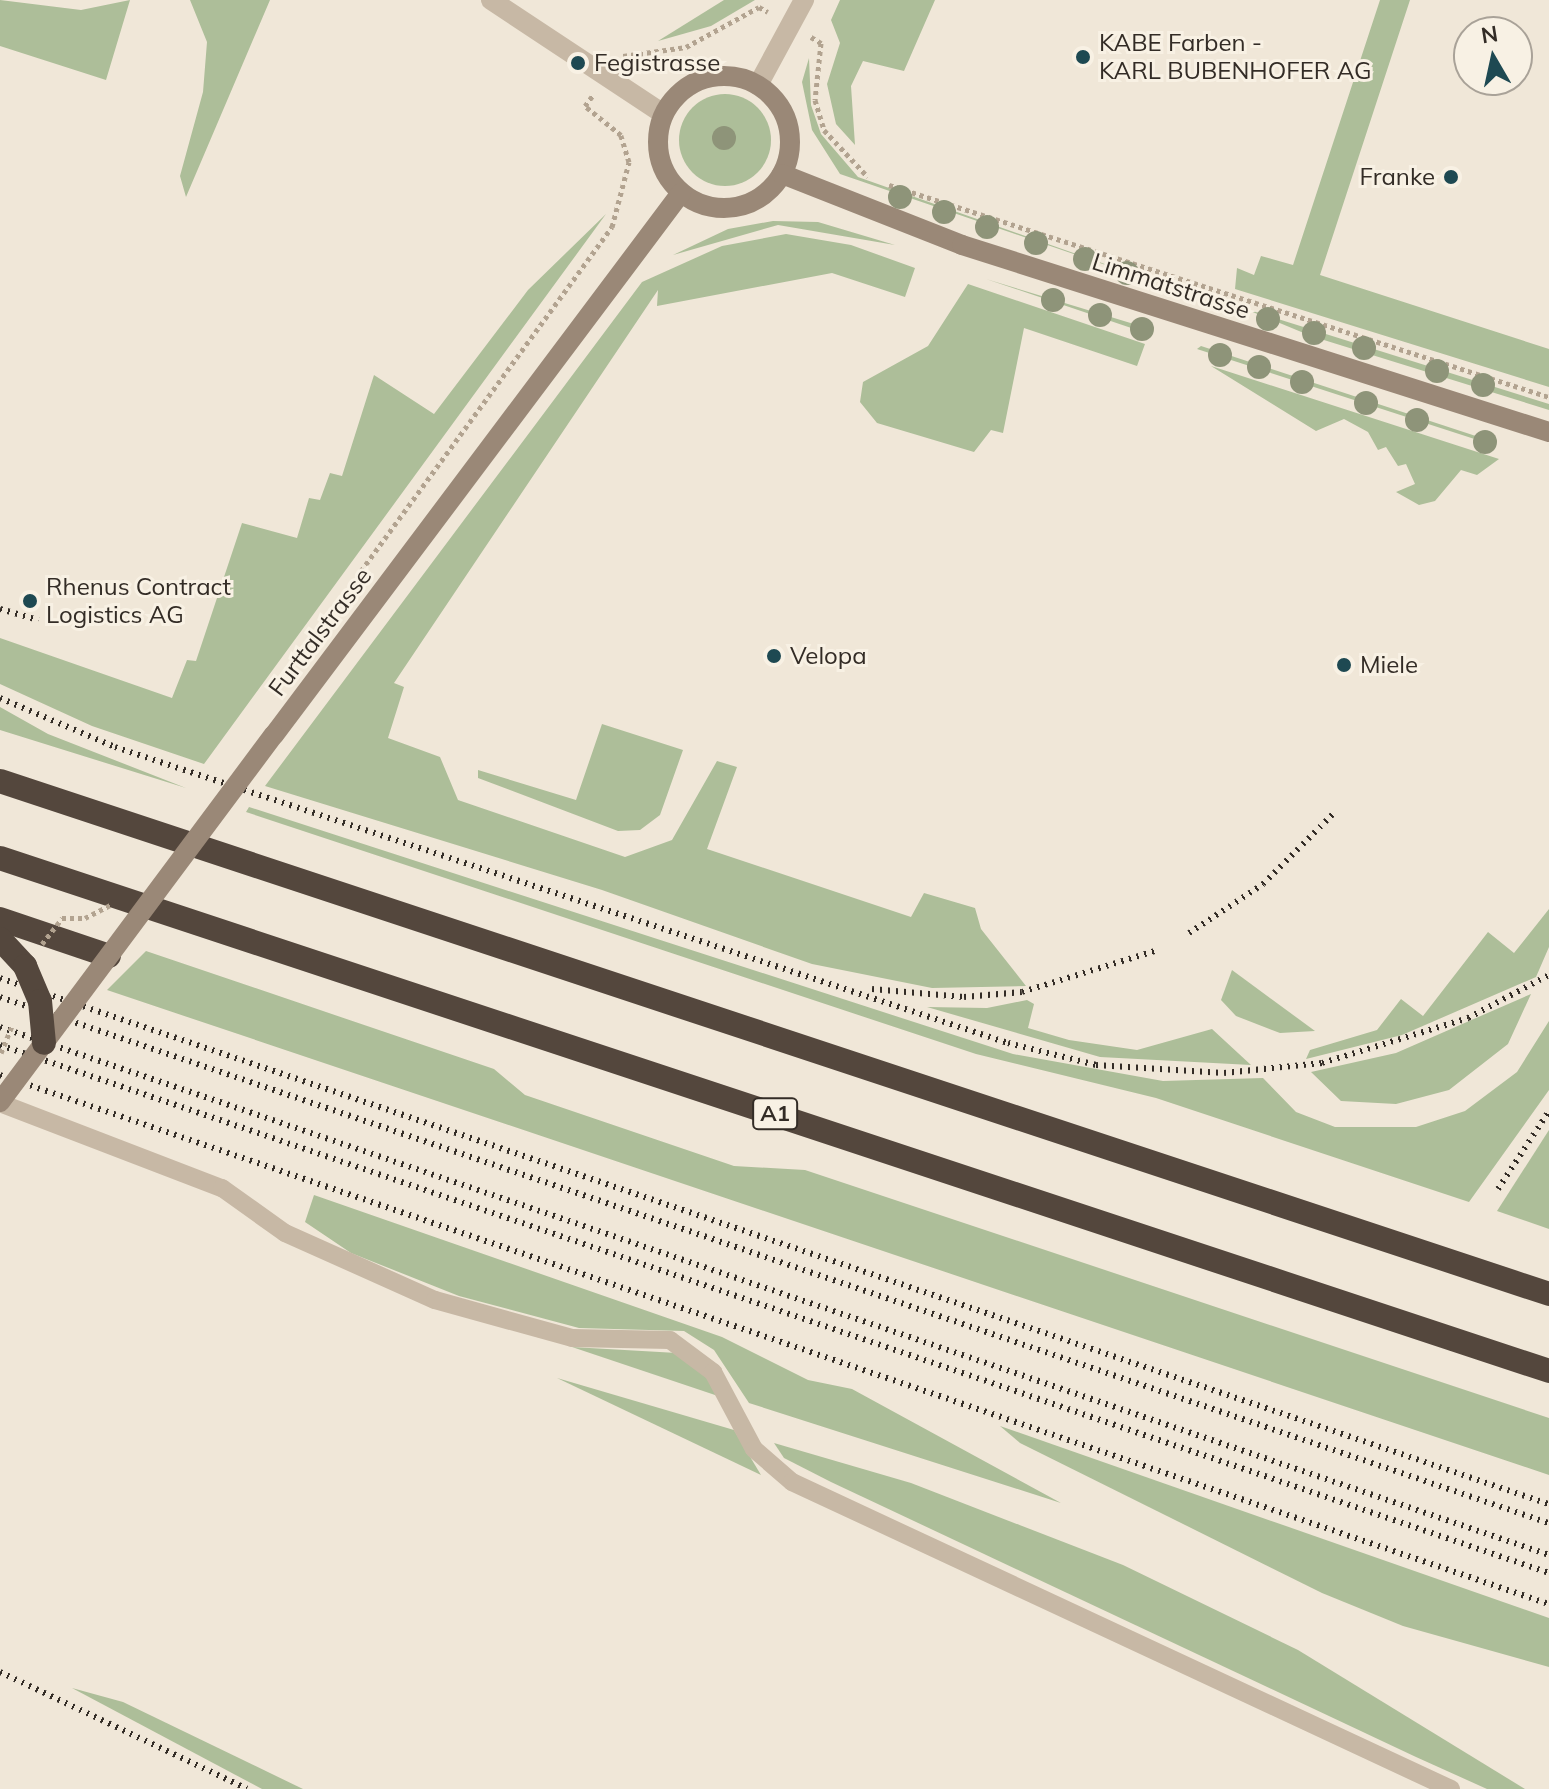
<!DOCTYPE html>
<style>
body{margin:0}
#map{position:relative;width:1549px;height:1789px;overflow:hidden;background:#f0e7d8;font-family:Mulish,sans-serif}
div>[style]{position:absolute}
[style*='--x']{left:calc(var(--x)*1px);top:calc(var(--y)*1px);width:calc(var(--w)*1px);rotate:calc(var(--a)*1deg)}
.green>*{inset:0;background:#adbe99}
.round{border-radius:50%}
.path>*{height:5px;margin-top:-2.5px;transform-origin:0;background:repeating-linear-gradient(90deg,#b2a390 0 4px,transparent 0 8px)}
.service>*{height:18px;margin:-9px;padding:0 9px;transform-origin:9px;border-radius:9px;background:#c7b8a5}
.minor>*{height:20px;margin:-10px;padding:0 10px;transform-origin:10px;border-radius:10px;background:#c7b8a5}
.secondary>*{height:20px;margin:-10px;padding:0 10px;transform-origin:10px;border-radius:10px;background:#9a8877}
.secondary>.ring{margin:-10px;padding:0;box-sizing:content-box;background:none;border:20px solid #9a8877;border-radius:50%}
.motorway>*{height:24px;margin:-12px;padding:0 12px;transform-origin:12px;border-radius:12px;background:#54473d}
.rail>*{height:6px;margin-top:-3px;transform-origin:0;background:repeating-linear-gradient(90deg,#332c26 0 2px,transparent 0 8px)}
.path-bridge>*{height:5px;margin-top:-2.5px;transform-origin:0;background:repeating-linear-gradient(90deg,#b2a390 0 4px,transparent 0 8px)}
.secondary-bridge>*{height:20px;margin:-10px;padding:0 10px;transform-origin:10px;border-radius:10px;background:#9a8877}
.motorway-bridge>*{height:24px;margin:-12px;padding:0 12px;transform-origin:12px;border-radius:12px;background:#54473d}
.trees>*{width:24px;height:24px;margin:-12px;border-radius:50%;background:#8e9479}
.dots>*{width:22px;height:22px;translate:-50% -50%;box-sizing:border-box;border:4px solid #f8f1e4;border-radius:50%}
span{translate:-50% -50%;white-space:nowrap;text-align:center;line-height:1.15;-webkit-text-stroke:6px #f8f1e4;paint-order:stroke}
.shield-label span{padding:2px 6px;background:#f8f1e4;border:2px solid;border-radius:6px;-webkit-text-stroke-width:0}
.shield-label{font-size:22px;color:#332c26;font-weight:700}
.poi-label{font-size:24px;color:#332c26}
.left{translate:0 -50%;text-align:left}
.right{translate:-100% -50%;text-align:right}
.street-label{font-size:24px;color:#332c26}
.north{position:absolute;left:1453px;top:16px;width:80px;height:80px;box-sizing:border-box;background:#f8f1e4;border:2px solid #a9a298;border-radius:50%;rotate:351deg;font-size:22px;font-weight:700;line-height:32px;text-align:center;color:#332c26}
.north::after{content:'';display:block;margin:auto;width:28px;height:36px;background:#1e4952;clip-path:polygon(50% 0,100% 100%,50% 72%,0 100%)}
</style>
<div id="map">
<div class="green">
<i style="clip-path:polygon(0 0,81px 10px,130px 0,106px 80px,0 46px)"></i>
<i style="clip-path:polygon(190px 0,270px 0,186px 197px,180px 176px,203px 92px,207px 42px)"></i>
<i style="clip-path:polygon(724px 0,755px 0,711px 26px,658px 41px)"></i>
<i style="clip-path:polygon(840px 0,935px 0,904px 71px,863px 61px,851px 86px,855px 145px,836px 124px,827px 84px,840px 43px,831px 20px)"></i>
<i style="clip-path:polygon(1380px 0,1410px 0,1320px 275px,1549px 349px,1549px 387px,1235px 289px,1237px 268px,1254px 275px,1261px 256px,1293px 265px)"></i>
<i style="clip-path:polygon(809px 58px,811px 105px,821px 134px,858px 177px,1170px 287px,840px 174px,812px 130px,802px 82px)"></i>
<i class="round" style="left:679px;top:94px;width:92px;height:92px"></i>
<i style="clip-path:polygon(606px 214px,204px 764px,92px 726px,0 684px,0 638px,172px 698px,187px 660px,196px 661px,242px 523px,297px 538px,309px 498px,320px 500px,330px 473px,342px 476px,374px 375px,434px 414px,528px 290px)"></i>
<i style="clip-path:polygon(773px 221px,818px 222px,895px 245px,778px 225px,673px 255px,728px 229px)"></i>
<i style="clip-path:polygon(786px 234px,851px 245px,915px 268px,905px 297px,832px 273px,657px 306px,658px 290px,394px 683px,404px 687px,388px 738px,440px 757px,458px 800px,625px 857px,672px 840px,717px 761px,737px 767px,707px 849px,911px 917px,924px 893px,975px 908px,981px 929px,1026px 986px,932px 988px,812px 964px,602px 890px,265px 786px,642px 282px,722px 246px)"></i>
<i style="clip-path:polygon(986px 279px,1147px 328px,1149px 334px)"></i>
<i style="clip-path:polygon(968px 284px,1145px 344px,1137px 366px,1024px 328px,1003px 433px,991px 430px,974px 452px,877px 423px,860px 402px,863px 382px,928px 346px)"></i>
<i style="clip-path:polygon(1243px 308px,1549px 404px,1549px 410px,1311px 336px)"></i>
<i style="clip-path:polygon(1201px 346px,1491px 441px,1493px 445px,1197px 349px)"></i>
<i style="clip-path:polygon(1211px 366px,1499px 459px,1477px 475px,1461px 470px,1435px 501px,1419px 505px,1396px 492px,1415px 484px,1406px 464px,1398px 466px,1386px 447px,1378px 450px,1368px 432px,1344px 419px,1316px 431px)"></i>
<i style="clip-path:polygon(0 707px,48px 734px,186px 788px,0 730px)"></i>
<i style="clip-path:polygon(602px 724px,683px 750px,660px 815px,640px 830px,618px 831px,478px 778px,478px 770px,576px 800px)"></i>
<i style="clip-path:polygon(249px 807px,1013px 1054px,1163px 1081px,1263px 1078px,1296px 1112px,1335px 1127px,1416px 1127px,1465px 1111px,1517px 1072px,1549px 1021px,1549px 1090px,1469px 1202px,1156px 1098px,976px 1054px,246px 812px)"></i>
<i style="clip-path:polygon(1549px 909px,1549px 947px,1536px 977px,1402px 1035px,1306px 1059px,1310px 1050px,1377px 1030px,1401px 999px,1423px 1016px,1488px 932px,1514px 953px)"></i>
<i style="clip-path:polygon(146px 951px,494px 1069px,525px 1095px,734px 1166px,805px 1170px,1549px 1418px,1549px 1475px,107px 990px)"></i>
<i style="clip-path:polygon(1232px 970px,1315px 1031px,1280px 1033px,1236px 1016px,1221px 1000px)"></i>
<i style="clip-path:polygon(1531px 994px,1508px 1044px,1449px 1090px,1396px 1104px,1341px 1101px,1311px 1072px,1396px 1053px)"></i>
<i style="clip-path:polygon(1027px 1000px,1034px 1004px,1028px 1028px,1069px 1040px,1137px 1050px,1212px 1029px,1251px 1065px,1100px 1057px,927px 1007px,987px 1008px)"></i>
<i style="clip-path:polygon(1549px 1130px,1549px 1229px,1497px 1211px)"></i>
<i style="clip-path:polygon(314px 1195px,722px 1337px,808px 1380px,852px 1389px,1061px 1503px,749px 1403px,714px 1350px,684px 1331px,579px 1328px,459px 1296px,351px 1253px,305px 1222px)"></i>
<i style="clip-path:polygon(572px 1347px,677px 1353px,707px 1375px,718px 1396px)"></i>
<i style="clip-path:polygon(557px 1378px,734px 1430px,761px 1475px)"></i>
<i style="clip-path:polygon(1000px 1426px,1549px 1618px,1549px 1667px,1403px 1626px,1322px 1593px,1020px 1443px)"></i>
<i style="clip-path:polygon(774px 1443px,911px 1483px,1123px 1565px,1298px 1650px,1525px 1789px,1487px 1789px,1416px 1757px,831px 1482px,784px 1458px)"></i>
<i style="clip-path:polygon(72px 1688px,123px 1702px,303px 1789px,262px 1789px)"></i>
</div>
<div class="path">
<i style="--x:811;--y:37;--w:12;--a:31"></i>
<i style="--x:821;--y:43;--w:57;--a:96"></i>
<i style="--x:815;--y:100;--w:31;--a:73"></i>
<i style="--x:824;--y:130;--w:64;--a:46.9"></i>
<i style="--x:623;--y:56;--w:64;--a:-8.1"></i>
<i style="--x:686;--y:47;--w:83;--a:-28.7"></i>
<i style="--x:759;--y:7;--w:10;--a:29"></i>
<i style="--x:889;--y:185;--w:693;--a:17.81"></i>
<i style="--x:361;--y:571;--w:426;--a:-53.9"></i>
<i style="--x:612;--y:227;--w:67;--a:-75.3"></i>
<i style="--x:629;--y:162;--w:28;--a:-107"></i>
<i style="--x:621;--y:135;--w:46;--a:-141.1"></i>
<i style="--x:585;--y:106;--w:14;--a:-54"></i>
</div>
<div class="service">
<i style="--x:0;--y:1103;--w:238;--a:21"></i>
<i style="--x:222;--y:1188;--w:77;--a:35.5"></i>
<i style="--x:285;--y:1233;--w:164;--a:24.1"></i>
<i style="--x:435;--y:1300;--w:142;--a:15.5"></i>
<i style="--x:572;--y:1338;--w:98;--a:1.2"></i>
<i style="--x:670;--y:1340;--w:54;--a:36.7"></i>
<i style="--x:713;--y:1372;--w:87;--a:62"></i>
<i style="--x:754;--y:1449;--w:50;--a:41"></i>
<i style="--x:792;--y:1482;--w:727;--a:24.98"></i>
</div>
<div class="minor">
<i style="--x:491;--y:0;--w:206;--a:33.5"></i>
<i style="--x:758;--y:85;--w:97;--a:-61.6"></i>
</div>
<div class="secondary">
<i class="ring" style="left:658px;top:76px;width:112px;height:112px"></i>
<i style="--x:782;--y:174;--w:193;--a:21.5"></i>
<i style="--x:962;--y:245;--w:616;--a:17.67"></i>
<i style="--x:274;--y:735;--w:678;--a:-53.1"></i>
</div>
<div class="motorway">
<i style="--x:0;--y:781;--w:1632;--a:18.32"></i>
<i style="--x:0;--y:858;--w:1632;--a:18.32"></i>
<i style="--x:0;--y:919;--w:115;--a:18.7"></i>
</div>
<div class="rail">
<i style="--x:0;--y:609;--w:40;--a:16"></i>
<i style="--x:0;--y:698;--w:125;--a:23.1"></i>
<i style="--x:115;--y:747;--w:941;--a:18.34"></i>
<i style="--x:1008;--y:1043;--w:91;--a:14"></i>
<i style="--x:1096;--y:1065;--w:128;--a:3.6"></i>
<i style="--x:1224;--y:1073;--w:99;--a:-5.8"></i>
<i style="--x:1322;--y:1063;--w:153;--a:-17.1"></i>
<i style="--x:1468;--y:1018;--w:92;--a:-28"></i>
<i style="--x:1189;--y:933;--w:89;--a:-33.5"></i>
<i style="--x:1263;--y:884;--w:103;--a:-45"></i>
<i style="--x:0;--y:978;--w:1636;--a:18.76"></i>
<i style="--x:872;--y:989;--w:92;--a:5"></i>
<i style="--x:964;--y:997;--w:58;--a:-4.9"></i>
<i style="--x:1022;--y:992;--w:142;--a:-17.2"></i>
<i style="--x:0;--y:997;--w:1636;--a:18.76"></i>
<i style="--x:0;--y:1027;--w:1637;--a:18.82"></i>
<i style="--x:0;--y:1045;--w:1637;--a:18.82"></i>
<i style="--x:0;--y:1075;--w:1637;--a:18.86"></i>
<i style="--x:1498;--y:1189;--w:93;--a:-56.8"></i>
<i style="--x:0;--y:1672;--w:273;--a:25.3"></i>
</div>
<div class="path-bridge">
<i style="--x:42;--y:944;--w:33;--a:-52"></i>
<i style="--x:62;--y:918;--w:23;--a:0"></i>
<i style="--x:85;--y:918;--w:29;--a:-27"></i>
<i style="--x:1;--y:1053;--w:29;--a:-68"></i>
</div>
<div class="secondary-bridge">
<i style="--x:0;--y:1102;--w:458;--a:-53.3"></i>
</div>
<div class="motorway-bridge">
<i style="--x:0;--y:939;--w:37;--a:47"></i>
<i style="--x:25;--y:966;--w:38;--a:67"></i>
<i style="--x:40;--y:1001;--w:42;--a:84.6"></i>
</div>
<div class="trees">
<i style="left:724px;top:138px"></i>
<i style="left:900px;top:197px"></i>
<i style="left:944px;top:212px"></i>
<i style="left:987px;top:227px"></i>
<i style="left:1036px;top:243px"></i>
<i style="left:1085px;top:259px"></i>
<i style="left:1127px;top:273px"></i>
<i style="left:1053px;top:300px"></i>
<i style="left:1100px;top:315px"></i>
<i style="left:1268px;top:319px"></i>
<i style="left:1142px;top:329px"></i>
<i style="left:1314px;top:333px"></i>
<i style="left:1364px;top:348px"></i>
<i style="left:1220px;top:355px"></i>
<i style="left:1259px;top:367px"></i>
<i style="left:1437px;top:371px"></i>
<i style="left:1302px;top:382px"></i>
<i style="left:1483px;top:385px"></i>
<i style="left:1366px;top:403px"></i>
<i style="left:1417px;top:420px"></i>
<i style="left:1485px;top:442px"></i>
</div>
<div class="dots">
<i style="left:1083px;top:57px;background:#1e4952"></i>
<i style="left:578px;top:63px;background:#1e4952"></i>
<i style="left:1451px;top:177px;background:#1e4952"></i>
<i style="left:30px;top:601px;background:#1e4952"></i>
<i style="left:774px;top:656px;background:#1e4952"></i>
<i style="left:1344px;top:665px;background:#1e4952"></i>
</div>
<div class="shield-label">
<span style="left:775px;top:1114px">A1</span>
</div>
<div class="poi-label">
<span class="left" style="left:1099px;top:57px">KABE Farben -<br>KARL BUBENHOFER AG</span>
<span class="left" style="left:594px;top:63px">Fegistrasse</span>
<span class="right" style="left:1435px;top:177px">Franke</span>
<span class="left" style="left:46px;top:601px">Rhenus Contract<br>Logistics AG</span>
<span class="left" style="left:790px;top:656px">Velopa</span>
<span class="left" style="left:1360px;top:665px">Miele</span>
</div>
<div class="street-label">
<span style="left:1171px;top:286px;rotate:18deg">Limmatstrasse</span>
<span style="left:320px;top:632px;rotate:-53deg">Furttalstrasse</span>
</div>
<div class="north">N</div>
</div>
